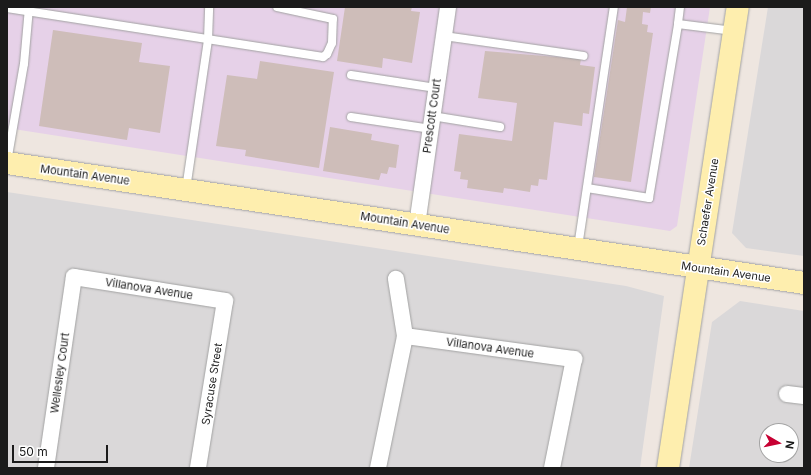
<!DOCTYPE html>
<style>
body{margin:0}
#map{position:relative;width:811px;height:475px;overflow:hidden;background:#eee6e0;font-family:Inter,sans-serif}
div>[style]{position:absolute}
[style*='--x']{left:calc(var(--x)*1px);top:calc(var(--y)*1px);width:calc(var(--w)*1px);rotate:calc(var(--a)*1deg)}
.residential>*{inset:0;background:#dad8d9}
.industrial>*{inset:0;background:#e6d1e8}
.building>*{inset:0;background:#cebdb9}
.roads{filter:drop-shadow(0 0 1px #a2a2a2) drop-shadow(0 0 1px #a2a2a2)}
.lane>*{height:8px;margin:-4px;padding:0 4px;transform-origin:4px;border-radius:4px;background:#fff}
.street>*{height:16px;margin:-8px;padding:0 8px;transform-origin:8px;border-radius:8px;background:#fff}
.secondary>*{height:22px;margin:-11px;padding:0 11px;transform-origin:11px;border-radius:11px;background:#feeeae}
span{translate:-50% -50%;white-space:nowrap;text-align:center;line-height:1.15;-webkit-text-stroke:3px #fff;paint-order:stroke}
.street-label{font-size:11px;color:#1b1b1b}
.frame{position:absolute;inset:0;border:8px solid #1b1b1b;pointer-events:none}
.north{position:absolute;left:759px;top:423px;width:40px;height:40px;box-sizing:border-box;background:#fff;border:1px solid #a4a4a4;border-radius:50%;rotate:99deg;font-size:11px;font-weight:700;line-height:16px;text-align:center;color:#1b1b1b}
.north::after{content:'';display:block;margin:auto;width:14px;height:18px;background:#c70033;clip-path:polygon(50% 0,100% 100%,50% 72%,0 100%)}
.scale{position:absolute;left:12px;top:445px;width:96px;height:18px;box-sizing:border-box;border:2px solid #1b1b1b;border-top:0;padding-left:5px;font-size:12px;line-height:14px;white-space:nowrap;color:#1b1b1b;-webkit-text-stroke:3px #fff;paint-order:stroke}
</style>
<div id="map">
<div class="residential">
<i style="clip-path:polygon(768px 7px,804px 7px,804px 256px,746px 248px,732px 233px)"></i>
<i style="clip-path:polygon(7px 192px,626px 286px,664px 296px,640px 468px,7px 468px)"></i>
<i style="clip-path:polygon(evenodd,740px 301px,804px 311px,804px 468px,689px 468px,712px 322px,740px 301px,767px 431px,791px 431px,791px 455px,767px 455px,767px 431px)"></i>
</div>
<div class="industrial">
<i style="clip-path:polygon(7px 7px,710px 7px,677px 226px,670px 231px,7px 128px)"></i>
</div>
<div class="building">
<i style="clip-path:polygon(345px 7px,412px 7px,411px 11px,420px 12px,412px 63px,383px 58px,382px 68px,337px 61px)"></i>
<i style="clip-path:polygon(627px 7px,651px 7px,650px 13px,643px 12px,642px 24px,648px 25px,647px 32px,653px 33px,631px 182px,594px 177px,618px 20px,625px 22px)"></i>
<i style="clip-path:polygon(53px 30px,142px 43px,139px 62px,170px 66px,160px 133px,129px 128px,127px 140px,39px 126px)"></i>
<i style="clip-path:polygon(485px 51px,581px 59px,580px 65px,595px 67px,589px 114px,583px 113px,582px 126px,554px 122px,547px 180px,539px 179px,538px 186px,531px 185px,530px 192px,504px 188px,503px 193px,467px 188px,468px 180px,460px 179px,461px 172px,454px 171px,459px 134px,512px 141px,517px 103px,478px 98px)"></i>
<i style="clip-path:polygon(260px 61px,334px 72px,319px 168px,245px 156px,246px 150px,216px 146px,227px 75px,257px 79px)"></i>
<i style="clip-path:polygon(330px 127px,372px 134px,371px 140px,399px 145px,396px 168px,389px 167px,387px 174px,381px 173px,379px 180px,323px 171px)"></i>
</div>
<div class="roads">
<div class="lane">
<i style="--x:680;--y:7;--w:17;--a:97"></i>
<i style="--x:678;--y:24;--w:56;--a:7.1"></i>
<i style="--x:7;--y:8;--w:320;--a:8.8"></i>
<i style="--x:323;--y:57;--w:5;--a:-37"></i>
<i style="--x:327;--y:54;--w:12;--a:-66"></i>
<i style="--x:332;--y:43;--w:24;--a:-88"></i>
<i style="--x:333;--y:19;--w:57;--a:-167.9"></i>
<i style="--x:444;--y:36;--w:141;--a:8.1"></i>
<i style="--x:351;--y:75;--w:86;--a:8.7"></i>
<i style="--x:432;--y:116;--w:69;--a:9.2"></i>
<i style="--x:351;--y:117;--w:81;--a:8.5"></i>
<i style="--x:7;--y:162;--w:99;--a:-80.2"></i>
<i style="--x:24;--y:64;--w:56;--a:-84.9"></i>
<i style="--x:587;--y:188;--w:63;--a:9.2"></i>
<i style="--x:649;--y:198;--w:176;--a:-80.5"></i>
<i style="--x:186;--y:189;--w:151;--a:-81.6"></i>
<i style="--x:208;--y:40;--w:33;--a:-88"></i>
<i style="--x:578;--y:247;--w:243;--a:-81.5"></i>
</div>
<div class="street">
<i style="--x:417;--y:225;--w:220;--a:-81.9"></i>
<i style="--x:405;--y:336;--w:171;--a:7.8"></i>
<i style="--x:574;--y:359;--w:111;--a:101.4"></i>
<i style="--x:787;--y:394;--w:17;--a:7"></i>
<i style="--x:46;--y:468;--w:193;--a:-81.7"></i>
<i style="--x:74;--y:277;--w:153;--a:9"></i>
<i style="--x:225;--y:301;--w:169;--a:99.2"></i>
<i style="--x:378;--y:468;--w:135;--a:-78.4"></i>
<i style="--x:405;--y:336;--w:58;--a:-99"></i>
</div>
<div class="secondary">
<i style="--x:7;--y:163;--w:806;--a:8.56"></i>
<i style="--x:668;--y:468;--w:466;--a:-81.4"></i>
</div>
</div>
<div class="street-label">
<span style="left:432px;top:116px;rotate:-82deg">Prescott Court</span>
<span style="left:85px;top:175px;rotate:8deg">Mountain Avenue</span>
<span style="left:708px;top:202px;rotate:-81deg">Schaefer Avenue</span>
<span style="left:405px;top:223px;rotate:9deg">Mountain Avenue</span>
<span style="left:726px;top:272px;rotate:8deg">Mountain Avenue</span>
<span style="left:149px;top:289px;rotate:9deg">Villanova Avenue</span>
<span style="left:490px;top:348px;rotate:8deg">Villanova Avenue</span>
<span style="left:60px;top:373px;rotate:-82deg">Wellesley Court</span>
<span style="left:212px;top:384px;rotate:-81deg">Syracuse Street</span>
</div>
<div class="frame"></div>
<div class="north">N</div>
<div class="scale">50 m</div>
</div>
